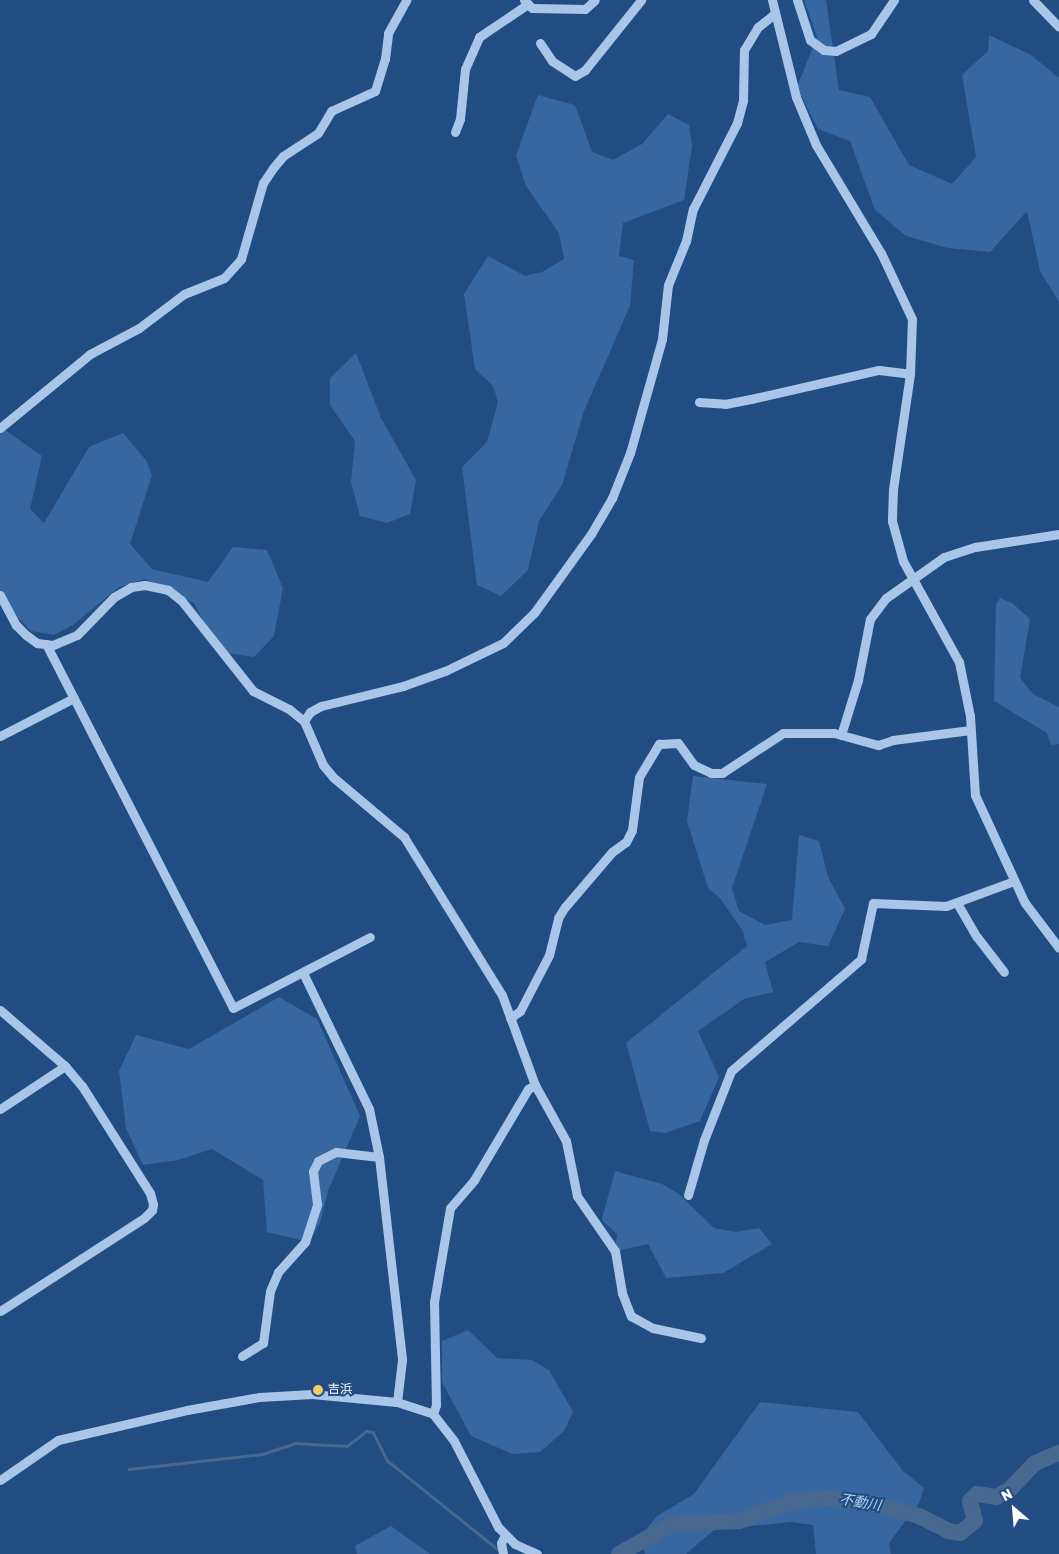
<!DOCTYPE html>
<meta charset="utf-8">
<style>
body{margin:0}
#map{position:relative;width:1059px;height:1554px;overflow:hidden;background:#224d82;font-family:Rubik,"Noto Sans JP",sans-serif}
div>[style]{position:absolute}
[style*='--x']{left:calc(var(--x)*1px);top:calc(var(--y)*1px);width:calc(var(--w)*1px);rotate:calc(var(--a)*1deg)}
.green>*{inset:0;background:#3667a0}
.stream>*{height:2.5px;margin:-1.25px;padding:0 1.25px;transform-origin:1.25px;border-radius:1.25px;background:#48688f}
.river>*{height:16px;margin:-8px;padding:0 8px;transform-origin:8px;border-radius:8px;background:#48688f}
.minor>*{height:9px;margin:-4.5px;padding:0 4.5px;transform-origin:4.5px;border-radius:4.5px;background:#a9c6e8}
.dots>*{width:14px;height:14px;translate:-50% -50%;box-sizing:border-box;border:2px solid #224d82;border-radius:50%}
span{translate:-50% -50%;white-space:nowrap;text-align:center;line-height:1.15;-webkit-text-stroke:4px #224d82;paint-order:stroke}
.poi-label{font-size:12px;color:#fff}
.left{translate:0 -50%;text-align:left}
.water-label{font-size:14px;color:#b4d0f0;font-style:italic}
.north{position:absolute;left:989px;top:1484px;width:50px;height:50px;-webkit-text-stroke:4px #224d82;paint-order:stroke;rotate:333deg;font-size:14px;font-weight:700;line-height:20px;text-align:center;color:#fff}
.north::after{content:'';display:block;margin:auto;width:18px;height:22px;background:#fff;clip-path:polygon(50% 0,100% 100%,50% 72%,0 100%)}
</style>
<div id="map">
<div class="green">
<i style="clip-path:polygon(804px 0,826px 0,839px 90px,870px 97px,909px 165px,952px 184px,976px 157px,962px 75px,988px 51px,989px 35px,1031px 55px,1059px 78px,1059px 302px,1040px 271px,1027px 211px,990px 252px,948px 248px,906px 236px,875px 210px,850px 141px,818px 129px,797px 87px,817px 37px)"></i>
<i style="clip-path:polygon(538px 95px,575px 105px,592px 152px,613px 160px,642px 144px,668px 114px,689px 125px,692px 146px,684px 200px,623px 223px,619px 256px,634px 260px,630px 306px,584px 411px,562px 485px,539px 521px,528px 570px,501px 596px,477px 585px,462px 467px,487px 442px,498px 402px,493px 386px,475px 369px,464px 294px,488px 256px,525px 276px,542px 272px,564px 259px,559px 233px,526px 186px,516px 155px)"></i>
<i style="clip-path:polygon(356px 353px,381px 418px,416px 480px,410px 514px,387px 523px,360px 516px,351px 482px,355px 441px,330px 405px,330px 378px)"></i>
<i style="clip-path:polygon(5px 430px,42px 456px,30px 509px,44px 523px,89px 447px,123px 433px,146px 460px,152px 475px,130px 544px,152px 569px,208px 582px,233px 547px,267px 550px,283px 588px,274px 636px,254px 657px,220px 652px,194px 603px,145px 579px,119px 587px,73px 625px,54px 635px,31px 631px,0 599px,0 433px)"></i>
<i style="clip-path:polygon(1000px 598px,1012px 603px,1030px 619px,1020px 678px,1033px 694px,1059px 707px,1059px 744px,1051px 745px,1047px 733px,994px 701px,996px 604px)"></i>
<i style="clip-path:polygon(693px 776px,767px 784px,732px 888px,739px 911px,765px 925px,792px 920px,799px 835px,819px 841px,828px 877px,845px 909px,828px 946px,799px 942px,765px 962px,773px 992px,744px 999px,698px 1031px,719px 1077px,700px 1121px,665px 1133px,650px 1131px,626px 1043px,747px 946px,742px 930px,720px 898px,708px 888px,687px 821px)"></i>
<i style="clip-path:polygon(279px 997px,317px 1019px,360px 1116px,328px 1191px,320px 1223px,309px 1242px,267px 1232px,263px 1180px,212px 1149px,178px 1160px,143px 1165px,126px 1128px,119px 1071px,136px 1035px,189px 1049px)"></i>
<i style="clip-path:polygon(615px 1171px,662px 1184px,679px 1194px,714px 1228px,736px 1232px,759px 1228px,772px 1244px,723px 1273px,666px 1278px,648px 1244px,615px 1251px,617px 1234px,602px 1220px,603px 1215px)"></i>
<i style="clip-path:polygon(468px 1330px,497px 1358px,532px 1360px,549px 1370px,573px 1412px,564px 1431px,540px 1452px,512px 1454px,471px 1436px,442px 1382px,442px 1341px)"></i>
<i style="clip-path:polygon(760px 1402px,858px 1412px,903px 1471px,924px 1488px,919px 1503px,889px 1543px,891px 1554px,816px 1554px,813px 1525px,791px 1522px,714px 1530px,686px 1554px,645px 1554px,641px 1536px,657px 1516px,694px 1494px)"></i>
<i style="clip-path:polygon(391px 1526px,430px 1554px,357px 1554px,355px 1546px)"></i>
</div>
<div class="stream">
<i style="--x:129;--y:1469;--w:134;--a:-6.4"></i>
<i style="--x:262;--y:1454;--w:35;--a:-18"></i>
<i style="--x:295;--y:1443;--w:52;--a:3.3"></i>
<i style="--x:347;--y:1446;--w:24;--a:-38"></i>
<i style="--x:366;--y:1431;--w:7;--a:8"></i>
<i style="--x:373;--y:1432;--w:33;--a:63"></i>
<i style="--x:388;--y:1461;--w:144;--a:38.8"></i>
</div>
<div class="river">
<i style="--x:619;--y:1554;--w:61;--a:-29.5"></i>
<i style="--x:672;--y:1524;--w:67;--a:-2.6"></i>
<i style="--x:739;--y:1521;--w:55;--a:-20.1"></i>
<i style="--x:791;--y:1502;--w:34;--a:-7"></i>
<i style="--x:825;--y:1498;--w:45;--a:6.3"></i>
<i style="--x:870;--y:1503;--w:51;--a:14.9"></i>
<i style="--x:919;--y:1516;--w:33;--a:27"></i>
<i style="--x:948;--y:1531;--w:12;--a:9"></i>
<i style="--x:960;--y:1533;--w:19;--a:-39"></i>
<i style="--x:975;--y:1521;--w:21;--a:-104"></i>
<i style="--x:970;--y:1501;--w:10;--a:-45"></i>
<i style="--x:977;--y:1494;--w:19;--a:9"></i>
<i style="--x:996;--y:1497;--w:15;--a:-28"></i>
<i style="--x:1009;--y:1490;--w:37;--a:-46"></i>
<i style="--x:1035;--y:1463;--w:26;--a:-23"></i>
</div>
<div class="minor">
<i style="--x:524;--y:0;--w:11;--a:45"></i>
<i style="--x:532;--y:8;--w:53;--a:1.1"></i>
<i style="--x:585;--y:9;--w:13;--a:-42"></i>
<i style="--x:772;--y:0;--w:100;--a:76.1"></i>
<i style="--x:796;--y:97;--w:52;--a:67.4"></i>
<i style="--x:816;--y:145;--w:126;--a:59"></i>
<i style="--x:881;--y:253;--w:73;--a:64.8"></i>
<i style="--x:912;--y:319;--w:55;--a:92.1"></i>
<i style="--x:910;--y:374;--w:116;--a:98.4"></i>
<i style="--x:893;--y:489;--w:32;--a:92"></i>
<i style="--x:892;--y:521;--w:41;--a:74.6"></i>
<i style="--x:903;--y:561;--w:115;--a:61"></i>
<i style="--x:959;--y:662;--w:55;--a:78.5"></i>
<i style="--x:970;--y:716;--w:79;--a:86.4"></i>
<i style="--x:975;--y:795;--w:119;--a:65.2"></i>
<i style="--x:1025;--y:903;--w:56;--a:52.9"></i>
<i style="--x:797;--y:0;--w:42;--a:72"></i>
<i style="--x:810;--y:40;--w:17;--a:36"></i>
<i style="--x:824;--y:50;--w:12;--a:5"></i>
<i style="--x:836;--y:51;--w:39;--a:-26"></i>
<i style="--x:871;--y:34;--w:41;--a:-55.9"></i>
<i style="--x:1033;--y:0;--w:37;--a:46"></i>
<i style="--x:540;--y:43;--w:22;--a:56"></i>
<i style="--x:552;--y:61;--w:27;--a:33"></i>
<i style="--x:575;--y:76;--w:12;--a:-31"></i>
<i style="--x:585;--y:70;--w:90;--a:-51.3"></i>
<i style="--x:455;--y:132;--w:14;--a:-69"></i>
<i style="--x:460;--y:119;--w:50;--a:-84.3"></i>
<i style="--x:465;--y:69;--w:35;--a:-66"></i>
<i style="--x:479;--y:37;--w:59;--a:-34"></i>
<i style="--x:699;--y:402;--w:26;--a:4"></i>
<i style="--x:725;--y:404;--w:26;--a:-11"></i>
<i style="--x:751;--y:399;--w:131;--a:-12.8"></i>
<i style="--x:879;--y:370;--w:31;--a:7"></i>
<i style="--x:0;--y:428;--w:117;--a:-39.4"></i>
<i style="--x:90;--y:354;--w:55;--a:-28"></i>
<i style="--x:139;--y:328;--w:56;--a:-37.1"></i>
<i style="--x:184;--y:294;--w:43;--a:-21.8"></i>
<i style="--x:224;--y:278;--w:25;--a:-48"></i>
<i style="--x:241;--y:259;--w:79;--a:-73.9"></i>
<i style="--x:263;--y:183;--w:18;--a:-56"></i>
<i style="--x:273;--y:168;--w:16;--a:-50"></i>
<i style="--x:283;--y:156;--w:42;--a:-33.3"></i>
<i style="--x:318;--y:133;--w:26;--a:-59"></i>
<i style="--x:331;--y:111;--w:48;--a:-24.4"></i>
<i style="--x:375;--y:91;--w:34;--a:-73"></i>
<i style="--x:385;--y:59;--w:26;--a:-83"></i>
<i style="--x:388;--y:33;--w:38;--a:-61"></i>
<i style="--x:0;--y:595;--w:34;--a:62"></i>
<i style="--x:16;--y:625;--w:14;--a:45"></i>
<i style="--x:26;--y:635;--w:14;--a:36"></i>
<i style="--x:37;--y:643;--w:16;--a:7"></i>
<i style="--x:53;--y:645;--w:26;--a:-23"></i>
<i style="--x:77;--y:635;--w:53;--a:-45.8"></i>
<i style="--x:114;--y:597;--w:20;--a:-30"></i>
<i style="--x:131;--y:587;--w:14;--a:-8"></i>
<i style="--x:145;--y:585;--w:24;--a:12"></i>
<i style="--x:168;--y:590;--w:16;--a:38"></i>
<i style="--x:181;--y:600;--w:116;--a:51.6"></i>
<i style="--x:253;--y:691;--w:40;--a:26.6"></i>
<i style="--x:289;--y:709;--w:19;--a:39"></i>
<i style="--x:304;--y:721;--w:48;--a:66.6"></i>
<i style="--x:323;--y:765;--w:17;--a:50"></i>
<i style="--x:334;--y:778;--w:92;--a:40.1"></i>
<i style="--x:404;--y:837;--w:186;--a:58.2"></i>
<i style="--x:502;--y:995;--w:96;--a:69.9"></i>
<i style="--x:535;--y:1085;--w:64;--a:61"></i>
<i style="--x:566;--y:1141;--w:56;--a:78.7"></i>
<i style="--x:577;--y:1196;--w:67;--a:55.4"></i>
<i style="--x:615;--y:1251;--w:43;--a:80.5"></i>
<i style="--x:622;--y:1293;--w:25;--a:69"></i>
<i style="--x:631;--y:1316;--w:25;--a:29"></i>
<i style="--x:653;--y:1328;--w:49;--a:11.8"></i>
<i style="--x:46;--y:644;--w:409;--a:62.8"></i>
<i style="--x:233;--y:1008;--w:154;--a:-27.4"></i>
<i style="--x:304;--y:721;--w:11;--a:-56"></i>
<i style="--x:310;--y:712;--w:13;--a:-29"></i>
<i style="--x:321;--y:706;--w:84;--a:-13.7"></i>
<i style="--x:403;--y:686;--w:45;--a:-19.7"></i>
<i style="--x:445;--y:671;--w:64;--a:-25.8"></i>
<i style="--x:503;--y:643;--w:43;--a:-44.1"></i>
<i style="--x:534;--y:613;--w:97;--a:-54.2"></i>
<i style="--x:591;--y:534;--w:42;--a:-59.7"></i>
<i style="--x:612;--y:498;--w:48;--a:-68.2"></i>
<i style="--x:630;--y:453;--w:118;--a:-74.3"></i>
<i style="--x:662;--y:339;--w:54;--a:-83.7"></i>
<i style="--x:668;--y:285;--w:48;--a:-67.8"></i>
<i style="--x:686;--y:241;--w:33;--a:-78"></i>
<i style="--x:693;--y:209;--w:97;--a:-62.9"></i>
<i style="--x:737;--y:123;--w:24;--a:-75"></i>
<i style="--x:743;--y:100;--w:50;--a:-88.9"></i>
<i style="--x:744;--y:50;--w:27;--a:-59"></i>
<i style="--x:758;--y:27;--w:22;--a:-39"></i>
<i style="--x:841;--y:735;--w:58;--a:-72.8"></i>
<i style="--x:858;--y:680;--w:62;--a:-78.9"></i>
<i style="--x:870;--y:619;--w:26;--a:-53"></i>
<i style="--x:886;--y:598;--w:71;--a:-35.3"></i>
<i style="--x:944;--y:557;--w:33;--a:-18"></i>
<i style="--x:975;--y:547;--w:85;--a:-8.8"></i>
<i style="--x:0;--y:736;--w:83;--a:-27.2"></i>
<i style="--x:957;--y:903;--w:39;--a:60"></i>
<i style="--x:977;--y:937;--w:44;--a:52.4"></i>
<i style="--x:303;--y:973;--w:151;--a:64.1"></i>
<i style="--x:369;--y:1109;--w:49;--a:78.2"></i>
<i style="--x:379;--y:1157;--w:204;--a:83.5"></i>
<i style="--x:402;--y:1360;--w:42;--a:96.8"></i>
<i style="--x:0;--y:1010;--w:86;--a:40.7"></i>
<i style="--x:65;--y:1066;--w:26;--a:50"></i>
<i style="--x:82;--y:1086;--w:127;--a:57.6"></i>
<i style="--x:150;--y:1193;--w:11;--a:75"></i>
<i style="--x:153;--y:1204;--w:6;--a:99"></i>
<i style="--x:152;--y:1210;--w:11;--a:135"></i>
<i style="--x:144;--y:1218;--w:171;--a:147.1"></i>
<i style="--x:510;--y:1018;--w:12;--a:-35"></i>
<i style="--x:520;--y:1011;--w:63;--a:-62.6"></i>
<i style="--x:549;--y:955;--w:38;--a:-76"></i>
<i style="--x:558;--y:918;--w:13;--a:-58"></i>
<i style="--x:565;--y:907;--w:72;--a:-49.5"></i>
<i style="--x:612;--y:852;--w:17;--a:-36"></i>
<i style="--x:626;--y:842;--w:13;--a:-63"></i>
<i style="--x:632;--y:830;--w:53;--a:-82.5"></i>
<i style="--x:639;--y:777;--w:39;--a:-59"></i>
<i style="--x:659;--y:744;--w:19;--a:-3"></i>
<i style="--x:678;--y:743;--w:27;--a:54"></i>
<i style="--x:694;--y:765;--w:19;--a:25"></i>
<i style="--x:711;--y:773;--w:11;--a:0"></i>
<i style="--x:722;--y:773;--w:73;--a:-33.3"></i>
<i style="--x:783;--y:733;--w:51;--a:0"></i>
<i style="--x:834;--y:733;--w:46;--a:15.3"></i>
<i style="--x:878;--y:745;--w:16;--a:-18"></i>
<i style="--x:893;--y:740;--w:78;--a:-7.4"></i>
<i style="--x:0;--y:1109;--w:78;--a:-33.5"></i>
<i style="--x:688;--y:1195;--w:57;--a:-73.8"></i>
<i style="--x:704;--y:1140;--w:74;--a:-68.6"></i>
<i style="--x:731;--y:1071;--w:172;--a:-40.7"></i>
<i style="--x:861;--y:959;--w:57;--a:-77.9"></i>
<i style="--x:873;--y:903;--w:73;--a:2.4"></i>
<i style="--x:946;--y:906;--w:72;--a:-20.2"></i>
<i style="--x:242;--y:1356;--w:25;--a:-32"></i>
<i style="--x:263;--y:1343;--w:52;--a:-82.3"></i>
<i style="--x:270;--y:1291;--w:21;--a:-67"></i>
<i style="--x:278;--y:1272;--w:40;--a:-48"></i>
<i style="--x:305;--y:1242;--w:40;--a:-72"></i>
<i style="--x:317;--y:1204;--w:33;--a:-97"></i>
<i style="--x:313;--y:1171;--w:11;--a:-63"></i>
<i style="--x:318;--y:1161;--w:20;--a:-27"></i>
<i style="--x:336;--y:1152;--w:43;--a:6.6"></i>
<i style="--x:433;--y:1414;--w:9;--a:-72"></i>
<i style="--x:436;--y:1405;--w:103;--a:-91.1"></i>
<i style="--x:434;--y:1302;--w:95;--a:-80.3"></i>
<i style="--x:450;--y:1208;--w:37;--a:-49"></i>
<i style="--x:474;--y:1180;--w:106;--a:-59.3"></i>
<i style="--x:528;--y:1089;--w:8;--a:-30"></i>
<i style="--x:0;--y:1480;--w:70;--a:-34.6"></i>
<i style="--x:58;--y:1440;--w:132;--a:-13.1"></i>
<i style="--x:187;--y:1410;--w:73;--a:-10.2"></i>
<i style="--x:259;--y:1397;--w:53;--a:-3.2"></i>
<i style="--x:312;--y:1394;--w:85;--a:5.4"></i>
<i style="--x:397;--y:1402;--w:38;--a:18"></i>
<i style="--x:433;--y:1414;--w:34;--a:52"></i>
<i style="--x:454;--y:1441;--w:97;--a:62.9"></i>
<i style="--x:498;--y:1527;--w:24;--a:45"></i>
<i style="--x:515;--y:1544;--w:24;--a:24"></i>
<i style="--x:503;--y:1554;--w:11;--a:-100"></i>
<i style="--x:501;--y:1543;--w:9;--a:-63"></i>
</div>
<div class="dots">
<i style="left:318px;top:1390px;background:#f4cb6b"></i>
</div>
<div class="poi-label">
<span class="left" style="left:328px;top:1390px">吉浜</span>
</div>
<div class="water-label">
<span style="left:860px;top:1503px;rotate:9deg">不動川</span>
</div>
<div class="north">N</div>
</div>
